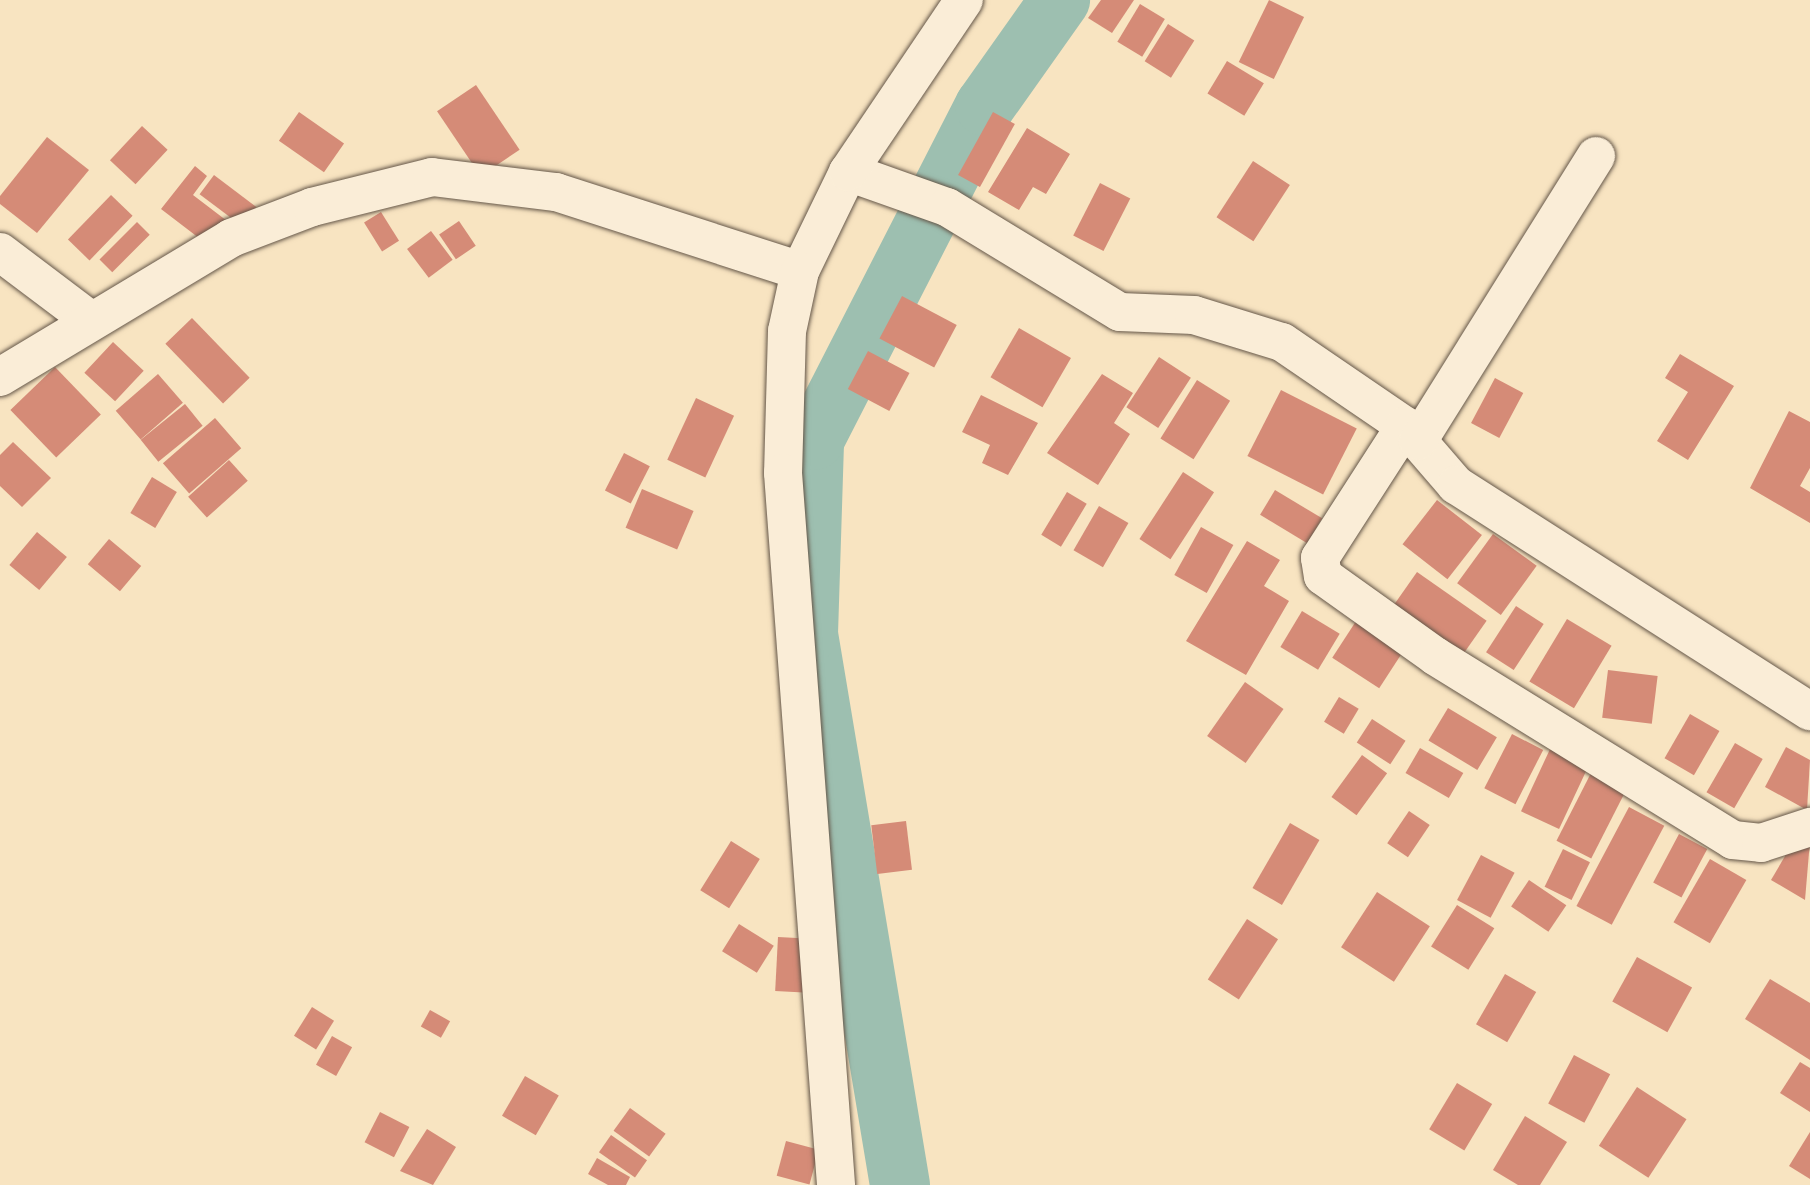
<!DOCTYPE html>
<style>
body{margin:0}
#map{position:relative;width:1810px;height:1185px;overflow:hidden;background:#f8e4c1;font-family:"IM FELL English",serif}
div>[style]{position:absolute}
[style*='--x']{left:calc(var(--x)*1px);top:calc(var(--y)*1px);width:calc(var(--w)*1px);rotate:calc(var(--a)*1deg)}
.river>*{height:60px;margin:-30px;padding:0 30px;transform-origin:30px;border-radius:30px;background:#9dbfb0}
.building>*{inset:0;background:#d58b77;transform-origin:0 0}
.roads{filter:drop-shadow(0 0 2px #655749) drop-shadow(0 0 2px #655749)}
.minor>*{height:38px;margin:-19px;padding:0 19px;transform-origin:19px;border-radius:19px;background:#faedd7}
span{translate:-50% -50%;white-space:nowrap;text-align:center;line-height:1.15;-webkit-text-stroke:5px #faedd7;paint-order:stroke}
</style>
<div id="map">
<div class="river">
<i style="--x:900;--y:1185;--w:559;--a:-99.48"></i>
<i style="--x:808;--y:634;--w:194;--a:-88.2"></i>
<i style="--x:814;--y:440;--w:375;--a:-62.9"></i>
<i style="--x:985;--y:106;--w:130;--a:-54.7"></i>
</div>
<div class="building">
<i style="clip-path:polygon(1101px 0,1134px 0,1112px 33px,1088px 18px)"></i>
<i style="left:1269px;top:0;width:39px;height:69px;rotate:26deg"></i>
<i style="left:1140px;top:4px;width:29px;height:44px;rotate:31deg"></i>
<i style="left:1168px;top:24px;width:31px;height:44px;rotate:32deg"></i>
<i style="left:1227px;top:61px;width:43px;height:38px;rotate:31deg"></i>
<i style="left:476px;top:85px;width:78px;height:47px;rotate:56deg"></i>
<i style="left:299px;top:112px;width:55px;height:35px;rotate:35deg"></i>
<i style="left:993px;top:112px;width:25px;height:72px;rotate:29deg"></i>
<i style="left:142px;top:126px;width:35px;height:47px;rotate:43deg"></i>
<i style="clip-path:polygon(1027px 128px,1070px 154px,1046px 194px,1033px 187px,1019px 210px,988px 192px)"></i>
<i style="clip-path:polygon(47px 137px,89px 170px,37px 233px,0 204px,0 196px)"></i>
<i style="left:1253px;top:161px;width:44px;height:67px;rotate:33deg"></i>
<i style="clip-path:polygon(195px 166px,207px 176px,193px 195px,231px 224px,212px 248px,161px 209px)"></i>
<i style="left:214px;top:175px;width:53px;height:24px;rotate:37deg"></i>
<i style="left:1100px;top:183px;width:34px;height:59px;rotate:27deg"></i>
<i style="left:111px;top:195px;width:30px;height:62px;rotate:44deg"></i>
<i style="left:381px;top:212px;width:34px;height:20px;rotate:58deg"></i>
<i style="left:459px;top:221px;width:30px;height:24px;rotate:56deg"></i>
<i style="left:137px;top:222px;width:18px;height:53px;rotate:45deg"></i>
<i style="left:431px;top:231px;width:36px;height:30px;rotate:53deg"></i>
<i style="left:902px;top:296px;width:62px;height:48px;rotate:28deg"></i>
<i style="left:192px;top:318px;width:83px;height:37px;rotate:46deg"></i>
<i style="left:1019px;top:328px;width:60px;height:57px;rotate:30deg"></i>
<i style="left:113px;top:342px;width:42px;height:42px;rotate:43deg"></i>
<i style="left:868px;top:351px;width:47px;height:43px;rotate:28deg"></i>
<i style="clip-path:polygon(1680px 354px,1734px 386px,1688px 460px,1657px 441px,1688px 392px,1665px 378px)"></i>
<i style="left:1159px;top:357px;width:38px;height:60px;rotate:33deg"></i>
<i style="left:55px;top:367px;width:66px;height:62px;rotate:46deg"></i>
<i style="left:158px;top:374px;width:38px;height:56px;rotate:49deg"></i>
<i style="clip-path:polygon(1102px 374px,1133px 393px,1114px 423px,1130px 434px,1098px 485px,1047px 453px)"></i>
<i style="left:1495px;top:378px;width:32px;height:51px;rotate:28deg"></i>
<i style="left:1197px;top:380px;width:39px;height:69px;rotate:32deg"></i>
<i style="left:1281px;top:390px;width:85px;height:74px;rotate:27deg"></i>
<i style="clip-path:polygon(981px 395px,1038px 423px,1008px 475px,982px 463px,990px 445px,962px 432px)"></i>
<i style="left:696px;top:398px;width:42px;height:68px;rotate:25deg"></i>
<i style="left:185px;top:404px;width:28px;height:57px;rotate:51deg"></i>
<i style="clip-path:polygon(1789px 411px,1810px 422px,1810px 468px,1800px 486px,1810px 492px,1810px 523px,1750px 488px)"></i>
<i style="left:215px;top:418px;width:40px;height:69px;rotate:49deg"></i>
<i style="clip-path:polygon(13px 442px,51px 478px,22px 507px,0 486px,0 455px)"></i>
<i style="left:624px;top:453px;width:29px;height:42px;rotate:27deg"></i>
<i style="left:229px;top:460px;width:28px;height:55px;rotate:48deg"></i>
<i style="left:1183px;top:472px;width:37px;height:80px;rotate:33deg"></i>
<i style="left:152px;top:477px;width:29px;height:42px;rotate:31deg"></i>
<i style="left:642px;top:489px;width:56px;height:42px;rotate:23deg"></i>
<i style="left:1275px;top:490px;width:55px;height:29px;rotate:31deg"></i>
<i style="left:1067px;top:492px;width:23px;height:50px;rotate:31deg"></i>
<i style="left:1437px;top:500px;width:57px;height:56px;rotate:38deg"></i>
<i style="left:1099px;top:506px;width:34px;height:51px;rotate:30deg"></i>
<i style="left:1201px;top:527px;width:37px;height:55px;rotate:29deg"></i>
<i style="left:37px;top:532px;width:39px;height:43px;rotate:40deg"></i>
<i style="left:1493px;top:534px;width:54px;height:61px;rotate:36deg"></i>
<i style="left:109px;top:539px;width:42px;height:33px;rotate:40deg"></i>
<i style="clip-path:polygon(1247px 541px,1280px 560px,1264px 586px,1289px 601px,1246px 675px,1186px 641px)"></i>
<i style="left:1417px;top:572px;width:85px;height:52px;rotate:35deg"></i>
<i style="left:1516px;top:606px;width:33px;height:55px;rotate:33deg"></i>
<i style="left:1302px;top:611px;width:44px;height:42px;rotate:31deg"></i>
<i style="left:1360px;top:615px;width:56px;height:51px;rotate:33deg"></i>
<i style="left:1567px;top:619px;width:52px;height:73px;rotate:31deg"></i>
<i style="left:1608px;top:670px;width:50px;height:48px;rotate:7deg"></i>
<i style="left:1245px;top:682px;width:47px;height:66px;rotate:35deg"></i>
<i style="left:1339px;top:697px;width:23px;height:29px;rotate:31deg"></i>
<i style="left:1448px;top:708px;width:57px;height:38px;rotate:31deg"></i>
<i style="left:1690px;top:714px;width:34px;height:51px;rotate:30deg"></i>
<i style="left:1372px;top:719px;width:40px;height:28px;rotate:33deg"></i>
<i style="left:1512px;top:734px;width:35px;height:61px;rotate:27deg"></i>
<i style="left:1735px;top:743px;width:32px;height:57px;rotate:30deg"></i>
<i style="left:1551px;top:747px;width:42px;height:71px;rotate:25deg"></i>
<i style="clip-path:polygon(1786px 747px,1810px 760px,1807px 810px,1765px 787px)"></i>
<i style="left:1420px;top:748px;width:50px;height:29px;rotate:30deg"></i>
<i style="left:1362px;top:755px;width:31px;height:52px;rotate:36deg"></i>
<i style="left:1591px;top:773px;width:39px;height:76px;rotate:27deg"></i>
<i style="left:1629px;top:807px;width:40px;height:112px;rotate:28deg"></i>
<i style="left:1409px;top:811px;width:25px;height:39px;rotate:34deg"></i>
<i style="left:906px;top:821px;width:49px;height:35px;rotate:83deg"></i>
<i style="left:1290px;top:823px;width:34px;height:75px;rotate:30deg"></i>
<i style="left:1679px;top:834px;width:32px;height:55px;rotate:28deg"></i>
<i style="clip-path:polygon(1798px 834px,1810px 841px,1805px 900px,1771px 880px)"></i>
<i style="left:731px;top:841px;width:34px;height:58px;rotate:32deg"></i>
<i style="left:1563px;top:849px;width:30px;height:42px;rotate:26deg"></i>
<i style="left:1481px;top:855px;width:38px;height:51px;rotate:28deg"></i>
<i style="left:1710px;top:859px;width:42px;height:73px;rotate:30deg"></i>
<i style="left:1529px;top:880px;width:45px;height:32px;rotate:34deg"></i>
<i style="left:1377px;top:892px;width:63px;height:66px;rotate:33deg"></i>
<i style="left:1457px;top:905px;width:44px;height:49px;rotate:32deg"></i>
<i style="left:1247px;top:919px;width:37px;height:72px;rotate:33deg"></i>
<i style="left:739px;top:924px;width:41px;height:32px;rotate:32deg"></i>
<i style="left:778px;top:937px;width:33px;height:54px;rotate:3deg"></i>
<i style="left:1637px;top:957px;width:63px;height:51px;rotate:29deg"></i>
<i style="left:1505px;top:974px;width:36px;height:58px;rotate:30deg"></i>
<i style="clip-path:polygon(1770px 979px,1810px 1003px,1810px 1060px,1745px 1019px)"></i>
<i style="left:312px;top:1007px;width:26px;height:34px;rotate:32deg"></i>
<i style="left:430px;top:1010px;width:23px;height:19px;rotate:29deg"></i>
<i style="left:332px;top:1036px;width:23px;height:33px;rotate:29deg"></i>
<i style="left:1574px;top:1055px;width:41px;height:55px;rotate:28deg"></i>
<i style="clip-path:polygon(1800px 1062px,1810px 1068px,1810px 1112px,1780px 1093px)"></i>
<i style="left:525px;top:1076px;width:39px;height:46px;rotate:30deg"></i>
<i style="left:1457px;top:1083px;width:41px;height:54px;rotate:31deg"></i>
<i style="left:1637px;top:1087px;width:59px;height:70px;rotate:33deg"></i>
<i style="left:630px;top:1108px;width:44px;height:28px;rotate:36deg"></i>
<i style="left:380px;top:1112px;width:33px;height:34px;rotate:27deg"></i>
<i style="clip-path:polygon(1525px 1116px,1567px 1142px,1540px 1185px,1518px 1185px,1493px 1170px)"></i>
<i style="clip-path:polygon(427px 1129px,456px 1147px,433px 1185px,400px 1171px)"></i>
<i style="clip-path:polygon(1810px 1132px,1810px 1179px,1789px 1166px)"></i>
<i style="left:611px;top:1135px;width:44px;height:21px;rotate:35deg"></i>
<i style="left:786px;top:1141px;width:34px;height:36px;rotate:15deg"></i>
<i style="clip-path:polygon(597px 1158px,630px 1177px,626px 1185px,608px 1185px,588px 1174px)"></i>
</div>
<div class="roads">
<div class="minor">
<i style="--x:848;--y:172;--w:105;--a:19.5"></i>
<i style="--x:947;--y:207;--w:202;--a:31.3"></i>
<i style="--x:1120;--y:312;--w:74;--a:2.3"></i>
<i style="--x:1194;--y:315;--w:92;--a:17.1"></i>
<i style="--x:1282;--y:342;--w:149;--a:34.3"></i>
<i style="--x:1405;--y:426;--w:78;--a:49.2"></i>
<i style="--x:1456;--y:485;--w:420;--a:32.6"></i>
<i style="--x:0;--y:252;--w:111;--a:37"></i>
<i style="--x:800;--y:271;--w:110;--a:-64.1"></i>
<i style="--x:848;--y:172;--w:207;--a:-56"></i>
<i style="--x:0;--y:377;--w:270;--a:-31"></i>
<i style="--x:231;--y:238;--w:87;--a:-20.9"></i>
<i style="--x:312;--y:207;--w:124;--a:-14"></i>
<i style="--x:432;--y:177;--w:125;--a:6.9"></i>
<i style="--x:556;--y:192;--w:256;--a:17.9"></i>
<i style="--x:800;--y:271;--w:61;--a:102.2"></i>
<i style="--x:787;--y:331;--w:142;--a:91.6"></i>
<i style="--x:783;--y:473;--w:714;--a:85.74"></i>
<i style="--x:1405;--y:426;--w:157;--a:122.8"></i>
<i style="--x:1320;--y:558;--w:18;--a:81"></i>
<i style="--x:1323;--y:576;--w:138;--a:35.5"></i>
<i style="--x:1435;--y:656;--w:350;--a:31.7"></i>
<i style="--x:1733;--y:840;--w:28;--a:6"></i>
<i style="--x:1761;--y:843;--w:52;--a:-18.1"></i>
<i style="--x:1418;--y:441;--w:336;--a:-58"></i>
</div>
</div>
</div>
